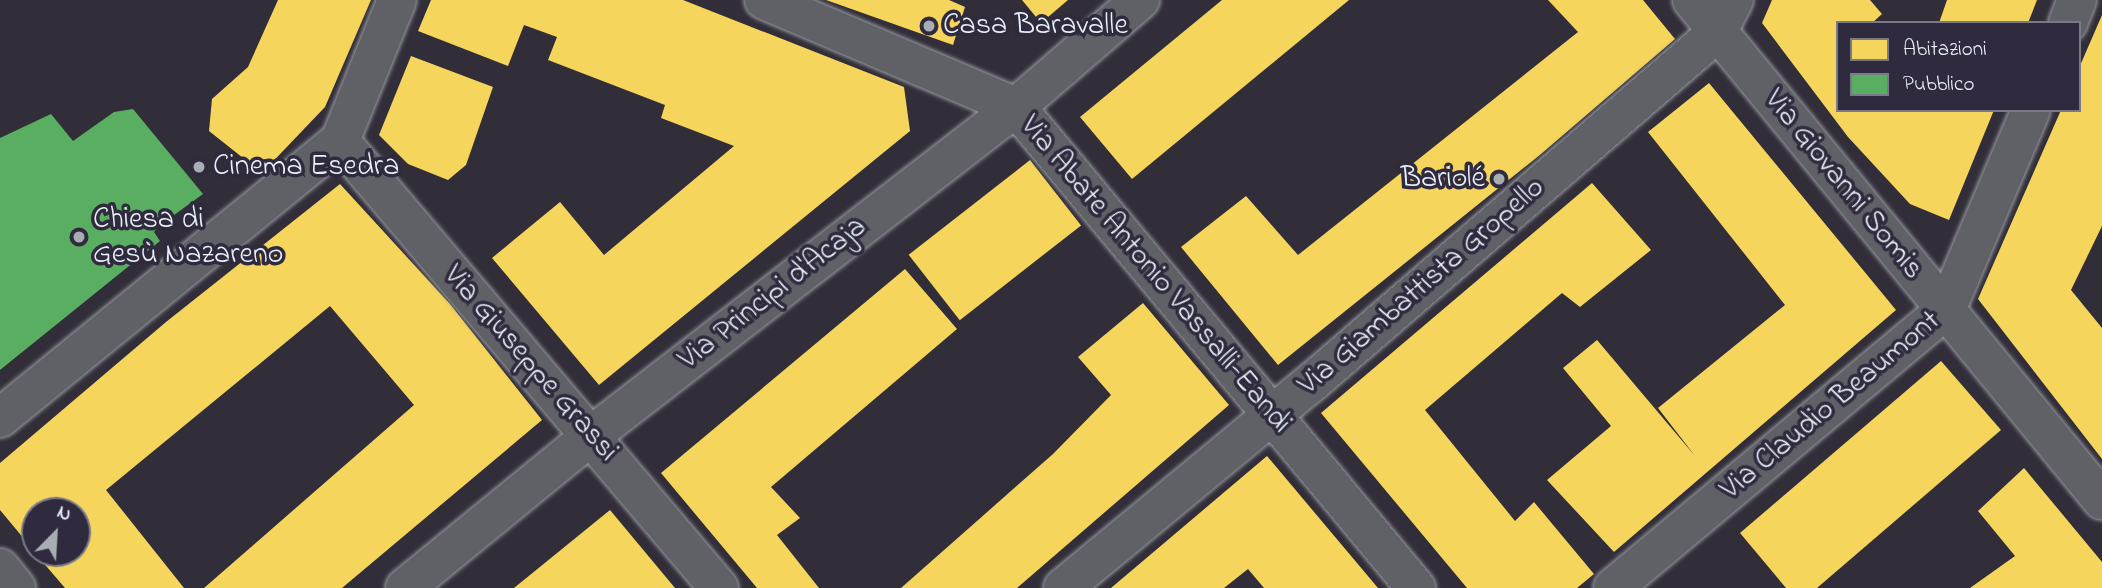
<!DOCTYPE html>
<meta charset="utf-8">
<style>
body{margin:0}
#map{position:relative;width:2102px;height:588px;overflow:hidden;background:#312e39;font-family:"Indie Flower",sans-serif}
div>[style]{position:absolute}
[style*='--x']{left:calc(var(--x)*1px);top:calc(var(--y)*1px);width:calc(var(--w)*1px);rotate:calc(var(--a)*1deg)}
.homes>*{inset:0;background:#f6d55c;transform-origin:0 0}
.public>*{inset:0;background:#5aae61}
.roads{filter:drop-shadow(0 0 2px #98999f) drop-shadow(0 0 2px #98999f)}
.minor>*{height:38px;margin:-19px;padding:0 19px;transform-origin:19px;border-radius:19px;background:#606067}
.dots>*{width:19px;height:19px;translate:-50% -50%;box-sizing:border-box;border:4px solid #2f2a3d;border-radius:50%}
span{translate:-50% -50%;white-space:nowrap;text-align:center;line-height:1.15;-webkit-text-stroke:7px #2f2a3d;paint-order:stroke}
.poi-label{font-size:30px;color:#e8f1f8}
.left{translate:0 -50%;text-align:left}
.right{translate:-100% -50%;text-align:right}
.street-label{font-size:30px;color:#e8f1f8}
.legend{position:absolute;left:1836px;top:21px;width:245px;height:91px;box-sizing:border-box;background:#2f2a3d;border:2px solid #797a88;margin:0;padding:9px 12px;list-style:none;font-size:21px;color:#e8f1f8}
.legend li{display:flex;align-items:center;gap:14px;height:35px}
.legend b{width:35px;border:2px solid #797a88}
.north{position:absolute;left:21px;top:497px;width:70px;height:70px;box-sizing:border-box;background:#2f2a3d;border:2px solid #797a88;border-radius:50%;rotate:24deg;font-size:19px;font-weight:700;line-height:28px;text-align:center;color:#e8f1f8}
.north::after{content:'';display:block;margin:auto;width:24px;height:32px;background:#a8adb5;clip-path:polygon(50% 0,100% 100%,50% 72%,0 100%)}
</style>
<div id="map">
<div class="homes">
<i style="clip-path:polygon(278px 0,371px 0,325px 107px,262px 173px,209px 131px,212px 99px,248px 67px)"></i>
<i style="clip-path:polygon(431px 0,683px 0,904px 87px,910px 131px,599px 385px,492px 258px,560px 202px,604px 255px,734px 146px,661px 118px,665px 105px,548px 60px,557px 37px,524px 25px,508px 66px,418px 31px)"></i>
<i style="clip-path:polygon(826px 0,949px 0,965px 7px,953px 45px)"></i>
<i style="clip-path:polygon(1022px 0,1068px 0,1041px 23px)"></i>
<i style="clip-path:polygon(1222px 0,1349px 0,1132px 179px,1080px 117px)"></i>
<i style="clip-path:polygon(1548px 0,1643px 0,1675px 39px,1541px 154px,1278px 365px,1181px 247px,1246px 196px,1298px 255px,1578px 32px)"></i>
<i style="clip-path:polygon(1772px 0,1870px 0,1882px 14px,1872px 23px,1838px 23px,1838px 110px,1994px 110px,1949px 220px,1910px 204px,1848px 137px,1762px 23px)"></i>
<i style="clip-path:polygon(1947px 0,2037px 0,2028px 23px,1939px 23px)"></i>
<i style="clip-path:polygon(2102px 15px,2102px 226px,2071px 290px,2102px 328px,2102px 459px,1978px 299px,2061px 110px,2079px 110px,2079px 68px)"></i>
<i style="clip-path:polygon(411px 56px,493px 87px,466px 165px,448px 180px,408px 164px,379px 135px)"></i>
<i style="clip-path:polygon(1709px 83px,1896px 310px,1614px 552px,1547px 480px,1611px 426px,1563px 368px,1597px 340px,1695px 456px,1658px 408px,1785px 305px,1648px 132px)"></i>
<i style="left:1030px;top:160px;width:83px;height:154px;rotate:52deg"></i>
<i style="clip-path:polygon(1592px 183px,1651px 250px,1580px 307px,1562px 293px,1425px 410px,1515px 521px,1534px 502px,1594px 574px,1577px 588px,1467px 588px,1321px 413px)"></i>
<i style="clip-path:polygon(340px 184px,450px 304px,542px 420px,342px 588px,204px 588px,414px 405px,330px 306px,106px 490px,184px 588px,65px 588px,35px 553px,77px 553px,77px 511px,35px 511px,35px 552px,0 510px,0 463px,166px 322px)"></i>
<i style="clip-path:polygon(905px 269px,957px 329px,771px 487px,800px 518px,777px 535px,819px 588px,757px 588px,661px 473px)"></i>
<i style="clip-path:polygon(1143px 303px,1229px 405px,1017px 588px,901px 588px,1053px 454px,1111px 395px,1078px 357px)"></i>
<i style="clip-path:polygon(1941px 361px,2001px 430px,1817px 588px,1786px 588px,1740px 533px)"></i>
<i style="clip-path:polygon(1267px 456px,1378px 588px,1264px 588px,1248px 569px,1224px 588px,1111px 588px)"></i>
<i style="clip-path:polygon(2024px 468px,2102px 562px,2102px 588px,1970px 588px,2015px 556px,1978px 511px)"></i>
<i style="clip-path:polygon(610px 510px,675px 588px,514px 588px)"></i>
</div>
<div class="public">
<i style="clip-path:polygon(133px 109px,203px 194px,159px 226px,154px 232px,160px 241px,0 370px,0 138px,51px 114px,73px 141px,114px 112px)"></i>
</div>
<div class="roads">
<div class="minor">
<i style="--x:764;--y:0;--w:274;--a:23"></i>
<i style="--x:1016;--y:107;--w:626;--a:50.25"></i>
<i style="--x:1692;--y:0;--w:647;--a:50.65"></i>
<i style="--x:2068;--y:23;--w:25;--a:-69"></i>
<i style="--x:340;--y:141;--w:586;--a:49.71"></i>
<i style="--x:0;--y:418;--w:439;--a:-39.2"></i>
<i style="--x:340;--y:141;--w:152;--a:-68"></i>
<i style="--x:0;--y:568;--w:26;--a:51"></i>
<i style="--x:405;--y:588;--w:242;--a:-39.3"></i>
<i style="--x:592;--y:435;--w:536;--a:-37.72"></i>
<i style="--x:1016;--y:107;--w:164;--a:-40.8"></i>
<i style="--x:1063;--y:588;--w:320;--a:-39.6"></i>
<i style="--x:1310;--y:384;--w:513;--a:-40.81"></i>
<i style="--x:1698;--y:49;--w:27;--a:-42"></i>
<i style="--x:1718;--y:31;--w:35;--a:-63"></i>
<i style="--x:1613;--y:588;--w:434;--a:-39.9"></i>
<i style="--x:1946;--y:310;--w:217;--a:-67"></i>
</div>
</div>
<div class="dots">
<i style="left:929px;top:26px;background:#a8adb5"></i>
<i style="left:199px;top:167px;background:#a8adb5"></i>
<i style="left:1499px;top:179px;background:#a8adb5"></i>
<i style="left:79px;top:237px;background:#a8adb5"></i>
</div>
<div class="poi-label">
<span class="left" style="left:943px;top:26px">Casa Baravalle</span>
<span class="left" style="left:213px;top:167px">Cinema Esedra</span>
<span class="right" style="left:1485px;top:179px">Bariolé</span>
<span class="left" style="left:93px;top:237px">Chiesa di<br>Gesù Nazareno</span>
</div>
<div class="street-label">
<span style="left:1843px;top:185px;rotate:51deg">Via Giovanni Somis</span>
<span style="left:1155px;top:275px;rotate:50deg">Via Abate Antonio Vassalli-Eandi</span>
<span style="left:1422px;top:287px;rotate:-41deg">Via Giambattista Gropello</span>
<span style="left:773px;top:294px;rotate:-38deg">Via Principi d'Acaja</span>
<span style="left:530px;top:364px;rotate:49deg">Via Giuseppe Grassi</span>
<span style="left:1831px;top:406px;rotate:-40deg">Via Claudio Beaumont</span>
</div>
<ul class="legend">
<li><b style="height:19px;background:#f6d55c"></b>Abitazioni</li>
<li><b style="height:19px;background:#5aae61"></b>Pubblico</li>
</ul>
<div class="north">N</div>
</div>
